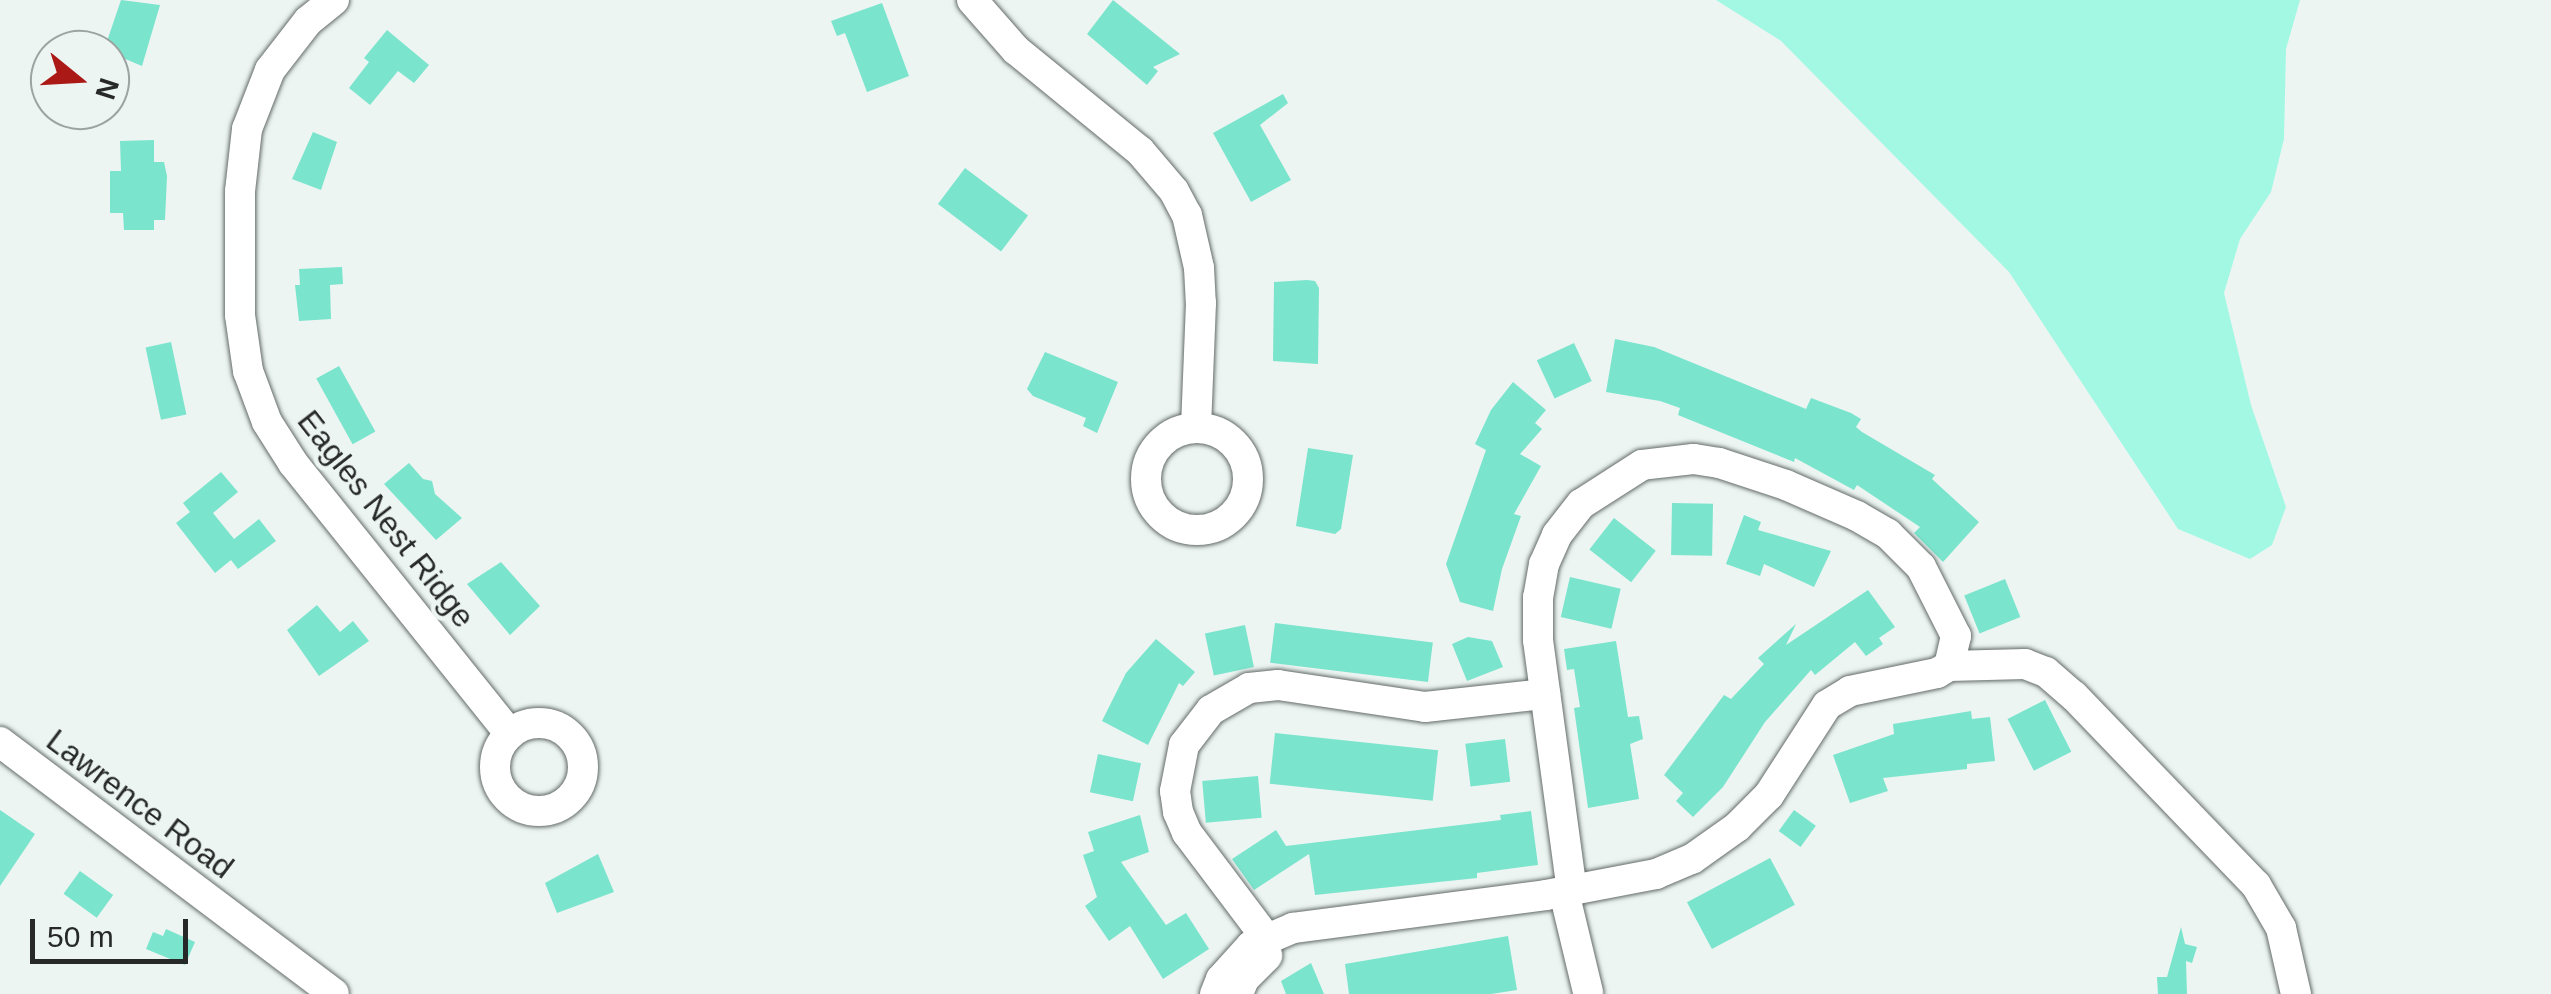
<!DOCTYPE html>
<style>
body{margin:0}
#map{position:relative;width:2551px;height:994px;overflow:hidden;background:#ecf5f2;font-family:Arial,sans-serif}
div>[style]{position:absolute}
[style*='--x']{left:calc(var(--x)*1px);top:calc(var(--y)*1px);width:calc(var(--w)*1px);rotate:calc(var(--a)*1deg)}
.green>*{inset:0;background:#a3f8e4}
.building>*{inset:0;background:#7ae4cd;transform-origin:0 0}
.roads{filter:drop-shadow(0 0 2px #646b69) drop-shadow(0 0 2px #646b69)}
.minor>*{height:30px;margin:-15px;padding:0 15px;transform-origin:15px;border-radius:15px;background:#fff}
.minor>.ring{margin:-15px;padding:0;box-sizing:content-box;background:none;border:30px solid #fff;border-radius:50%}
span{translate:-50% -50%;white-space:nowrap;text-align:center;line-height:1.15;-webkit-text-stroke:9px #ecf5f2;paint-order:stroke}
.street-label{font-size:32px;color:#262928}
.north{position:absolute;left:30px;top:30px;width:100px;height:100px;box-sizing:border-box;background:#ecf5f2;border:2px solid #9da3a1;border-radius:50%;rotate:108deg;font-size:28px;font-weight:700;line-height:40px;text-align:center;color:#262928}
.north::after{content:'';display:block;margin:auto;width:35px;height:45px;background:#ab1917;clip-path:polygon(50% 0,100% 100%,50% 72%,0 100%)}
.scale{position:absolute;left:30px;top:919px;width:158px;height:45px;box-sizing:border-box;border:5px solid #262928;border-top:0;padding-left:12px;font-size:30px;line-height:35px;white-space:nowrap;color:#262928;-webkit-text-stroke:8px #ecf5f2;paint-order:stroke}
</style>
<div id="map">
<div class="green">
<i style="clip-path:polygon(1716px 0,2300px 0,2286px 49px,2284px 139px,2271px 192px,2240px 239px,2224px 293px,2251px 405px,2286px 507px,2272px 545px,2250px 559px,2178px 529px,2009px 272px,1781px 41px)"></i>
</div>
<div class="building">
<i style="clip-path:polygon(121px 0,160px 5px,142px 66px,104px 50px)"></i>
<i style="clip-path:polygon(1113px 0,1180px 54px,1153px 67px,1158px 71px,1147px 85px,1087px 34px)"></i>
<i style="clip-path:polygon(882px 3px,909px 76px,867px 92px,845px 33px,837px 36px,831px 21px)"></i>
<i style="clip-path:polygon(387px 30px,429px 65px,414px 83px,398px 71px,370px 105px,349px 88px,369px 62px,364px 58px)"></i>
<i style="clip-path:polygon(1283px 94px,1288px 103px,1260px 125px,1291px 180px,1251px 202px,1213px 133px)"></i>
<i style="clip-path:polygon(313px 132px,337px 142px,321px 190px,292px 179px)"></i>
<i style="clip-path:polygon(154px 140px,154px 162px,164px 162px,167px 176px,165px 220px,154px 220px,154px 230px,124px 230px,123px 213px,110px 213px,110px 171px,121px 171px,120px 141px)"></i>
<i style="left:965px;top:168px;width:79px;height:45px;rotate:37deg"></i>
<i style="clip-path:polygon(342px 267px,343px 284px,330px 285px,331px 319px,299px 321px,295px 285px,300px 285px,299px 269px)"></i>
<i style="clip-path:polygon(1307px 280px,1315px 281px,1319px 288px,1318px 364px,1273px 361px,1274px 282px)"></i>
<i style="clip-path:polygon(1615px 339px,1654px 347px,1806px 409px,1811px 398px,1851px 413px,1861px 419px,1856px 427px,1862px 432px,1935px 475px,1932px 479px,1979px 522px,1943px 562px,1914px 533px,1920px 527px,1857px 485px,1854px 490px,1795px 458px,1794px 462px,1678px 415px,1680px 408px,1660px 401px,1606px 392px)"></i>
<i style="left:171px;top:342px;width:74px;height:26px;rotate:78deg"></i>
<i style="left:1574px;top:343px;width:42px;height:41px;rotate:65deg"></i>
<i style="clip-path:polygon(1045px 352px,1118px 382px,1097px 433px,1083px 426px,1086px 418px,1033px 396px,1027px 389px)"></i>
<i style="left:339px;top:366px;width:75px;height:26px;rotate:61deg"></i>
<i style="clip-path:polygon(1513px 382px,1546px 410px,1535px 423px,1542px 429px,1520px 454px,1541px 466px,1514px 514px,1521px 516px,1502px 569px,1493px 611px,1460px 602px,1446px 564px,1486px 450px,1475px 444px,1491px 410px)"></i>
<i style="clip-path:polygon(1308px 448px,1353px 455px,1341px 529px,1335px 534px,1296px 526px)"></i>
<i style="clip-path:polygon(409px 463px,423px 479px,432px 481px,435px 494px,462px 518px,436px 540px,384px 484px)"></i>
<i style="clip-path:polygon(221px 472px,238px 492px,213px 513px,234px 539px,259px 519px,276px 541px,238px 569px,231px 560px,215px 573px,176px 523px,190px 512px,183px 503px)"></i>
<i style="left:1672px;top:503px;width:41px;height:52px;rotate:1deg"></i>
<i style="clip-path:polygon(1744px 515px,1761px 522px,1758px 530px,1831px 551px,1814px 587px,1764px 564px,1760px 576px,1726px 564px)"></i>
<i style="left:1614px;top:518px;width:53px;height:40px;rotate:38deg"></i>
<i style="clip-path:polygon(501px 562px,540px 606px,510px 635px,467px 584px)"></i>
<i style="left:1570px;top:577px;width:52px;height:41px;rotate:13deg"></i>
<i style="left:2005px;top:579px;width:41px;height:44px;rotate:68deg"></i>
<i style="clip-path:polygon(1868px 590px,1895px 627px,1879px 638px,1883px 644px,1866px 656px,1855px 642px,1815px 675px,1811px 670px,1765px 722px,1723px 787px,1693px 817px,1676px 801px,1683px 793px,1664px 775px,1724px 695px,1731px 699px,1764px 664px,1758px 658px,1796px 624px,1786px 645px)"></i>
<i style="clip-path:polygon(317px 605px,340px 632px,353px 621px,369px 641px,319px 676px,287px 630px)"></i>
<i style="left:1275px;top:623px;width:159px;height:40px;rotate:7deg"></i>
<i style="left:1245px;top:625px;width:43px;height:41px;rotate:78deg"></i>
<i style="clip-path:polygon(1468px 637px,1492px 641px,1503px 667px,1467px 681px,1452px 644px)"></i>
<i style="clip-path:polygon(1156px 639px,1195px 672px,1183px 686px,1179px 683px,1148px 745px,1102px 721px,1126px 673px)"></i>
<i style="clip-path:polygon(1616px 641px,1628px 717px,1639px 716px,1643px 739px,1630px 744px,1639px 799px,1588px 808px,1574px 708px,1580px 707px,1574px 669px,1567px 670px,1564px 649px)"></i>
<i style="left:2045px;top:700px;width:58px;height:42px;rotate:63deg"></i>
<i style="clip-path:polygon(1971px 711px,1972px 719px,1990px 717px,1995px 761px,1967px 764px,1967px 769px,1883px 778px,1888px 791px,1850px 803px,1833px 755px,1894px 734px,1893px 724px)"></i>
<i style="left:1275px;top:733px;width:164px;height:51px;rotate:6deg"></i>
<i style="left:1505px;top:739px;width:43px;height:40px;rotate:83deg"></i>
<i style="left:1098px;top:754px;width:44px;height:39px;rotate:12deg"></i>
<i style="left:1258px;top:776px;width:42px;height:56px;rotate:85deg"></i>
<i style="clip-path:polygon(0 810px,35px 834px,0 886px)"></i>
<i style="left:1794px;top:810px;width:27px;height:26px;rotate:36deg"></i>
<i style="clip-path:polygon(1531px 811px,1538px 865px,1477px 873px,1477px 878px,1315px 895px,1309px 854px,1254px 890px,1232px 859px,1276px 830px,1286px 846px,1501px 820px,1500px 815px)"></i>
<i style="clip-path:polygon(1140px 815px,1149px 852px,1121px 862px,1166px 925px,1186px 913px,1209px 949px,1163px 979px,1130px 926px,1109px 941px,1085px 906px,1097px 897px,1083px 855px,1094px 851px,1088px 832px)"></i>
<i style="clip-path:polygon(598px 854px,614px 892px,557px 913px,545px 883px)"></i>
<i style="left:1770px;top:858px;width:53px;height:94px;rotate:62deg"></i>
<i style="left:80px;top:871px;width:41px;height:28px;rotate:36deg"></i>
<i style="clip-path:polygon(2181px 927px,2185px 944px,2197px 947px,2192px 963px,2186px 961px,2187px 994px,2158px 994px,2157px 977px,2167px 977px)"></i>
<i style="clip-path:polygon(166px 929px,195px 942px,185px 965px,146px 949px,153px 932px,163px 936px)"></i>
<i style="clip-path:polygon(1508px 936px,1517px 990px,1491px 994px,1349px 994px,1345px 964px)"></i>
<i style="clip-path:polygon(1311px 963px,1324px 994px,1286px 994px,1281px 981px)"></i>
</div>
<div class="roads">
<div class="minor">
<i style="--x:334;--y:0;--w:33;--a:141"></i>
<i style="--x:308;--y:21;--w:62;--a:127.8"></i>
<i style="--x:270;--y:70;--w:63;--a:111.3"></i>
<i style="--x:247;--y:129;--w:62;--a:96.4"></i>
<i style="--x:240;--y:191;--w:124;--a:90"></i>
<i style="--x:240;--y:315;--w:57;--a:81.9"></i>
<i style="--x:248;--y:371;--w:54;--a:69.6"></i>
<i style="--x:267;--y:422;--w:49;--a:57.6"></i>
<i style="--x:293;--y:463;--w:347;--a:51.3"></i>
<i style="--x:972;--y:0;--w:67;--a:48.7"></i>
<i style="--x:1016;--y:50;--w:160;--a:39.2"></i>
<i style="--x:1140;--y:151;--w:52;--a:49.6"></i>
<i style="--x:1174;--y:191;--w:27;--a:62"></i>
<i style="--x:1187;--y:215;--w:54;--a:77.2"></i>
<i style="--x:1199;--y:268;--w:35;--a:87"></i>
<i style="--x:1201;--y:303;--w:125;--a:92.3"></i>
<i class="ring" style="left:1146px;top:428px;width:72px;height:72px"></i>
<i style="--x:1949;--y:666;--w:76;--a:-1.5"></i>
<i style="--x:2025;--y:664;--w:22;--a:21"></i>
<i style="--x:2046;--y:672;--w:37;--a:41"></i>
<i style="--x:2074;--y:696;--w:262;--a:46.1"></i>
<i style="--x:2256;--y:885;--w:50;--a:59.8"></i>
<i style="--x:2281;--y:928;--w:68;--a:77.2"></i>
<i class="ring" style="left:495px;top:723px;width:58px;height:58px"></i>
<i style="--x:0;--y:742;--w:418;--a:37"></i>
<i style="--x:1564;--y:892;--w:103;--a:76.5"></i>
<i style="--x:1267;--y:939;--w:133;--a:-127"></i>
<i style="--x:1187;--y:833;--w:23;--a:-113"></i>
<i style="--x:1178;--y:812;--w:21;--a:-98"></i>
<i style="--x:1175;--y:791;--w:47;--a:-78.9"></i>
<i style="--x:1184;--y:745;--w:44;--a:-52.4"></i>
<i style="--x:1211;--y:710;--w:44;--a:-30.1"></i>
<i style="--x:1249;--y:688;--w:29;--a:-6"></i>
<i style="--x:1278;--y:685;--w:149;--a:8.5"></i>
<i style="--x:1425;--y:707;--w:121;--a:-6.2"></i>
<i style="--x:1215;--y:994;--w:16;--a:-68"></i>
<i style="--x:1221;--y:979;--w:45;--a:-47.7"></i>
<i style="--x:1251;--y:946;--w:46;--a:-23.2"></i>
<i style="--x:1293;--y:928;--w:255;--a:-7.4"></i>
<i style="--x:1546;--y:895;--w:112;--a:-10.8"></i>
<i style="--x:1656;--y:874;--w:39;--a:-23"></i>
<i style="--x:1692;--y:859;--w:55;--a:-35.4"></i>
<i style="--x:1737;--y:827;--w:45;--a:-45"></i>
<i style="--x:1769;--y:795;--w:107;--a:-57.2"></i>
<i style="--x:1827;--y:705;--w:27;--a:-31"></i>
<i style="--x:1850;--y:691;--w:89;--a:-11.7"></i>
<i style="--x:1937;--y:673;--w:14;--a:-30"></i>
<i style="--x:1949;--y:666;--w:31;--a:-77"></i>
<i style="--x:1956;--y:636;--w:77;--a:-116.9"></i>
<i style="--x:1921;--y:567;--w:47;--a:-135"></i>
<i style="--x:1888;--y:534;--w:36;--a:-150"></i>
<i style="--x:1857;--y:516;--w:77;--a:-156.4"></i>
<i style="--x:1786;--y:485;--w:71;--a:-161.8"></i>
<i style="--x:1719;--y:463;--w:26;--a:-171"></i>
<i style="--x:1693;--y:459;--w:51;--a:173.3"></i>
<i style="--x:1642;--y:465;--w:72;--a:147.4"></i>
<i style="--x:1581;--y:504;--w:39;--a:128"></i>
<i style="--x:1557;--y:535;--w:32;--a:114"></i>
<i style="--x:1544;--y:564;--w:34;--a:100"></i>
<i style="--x:1538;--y:597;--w:43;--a:90"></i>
<i style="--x:1538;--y:640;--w:252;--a:82.3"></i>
<i style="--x:1238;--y:994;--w:16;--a:-68"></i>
<i style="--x:1244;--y:979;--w:33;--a:-45"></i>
</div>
</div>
<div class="street-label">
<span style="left:386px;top:519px;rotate:52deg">Eagles Nest Ridge</span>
<span style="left:140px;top:804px;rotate:37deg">Lawrence Road</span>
</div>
<div class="north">N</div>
<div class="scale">50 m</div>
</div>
